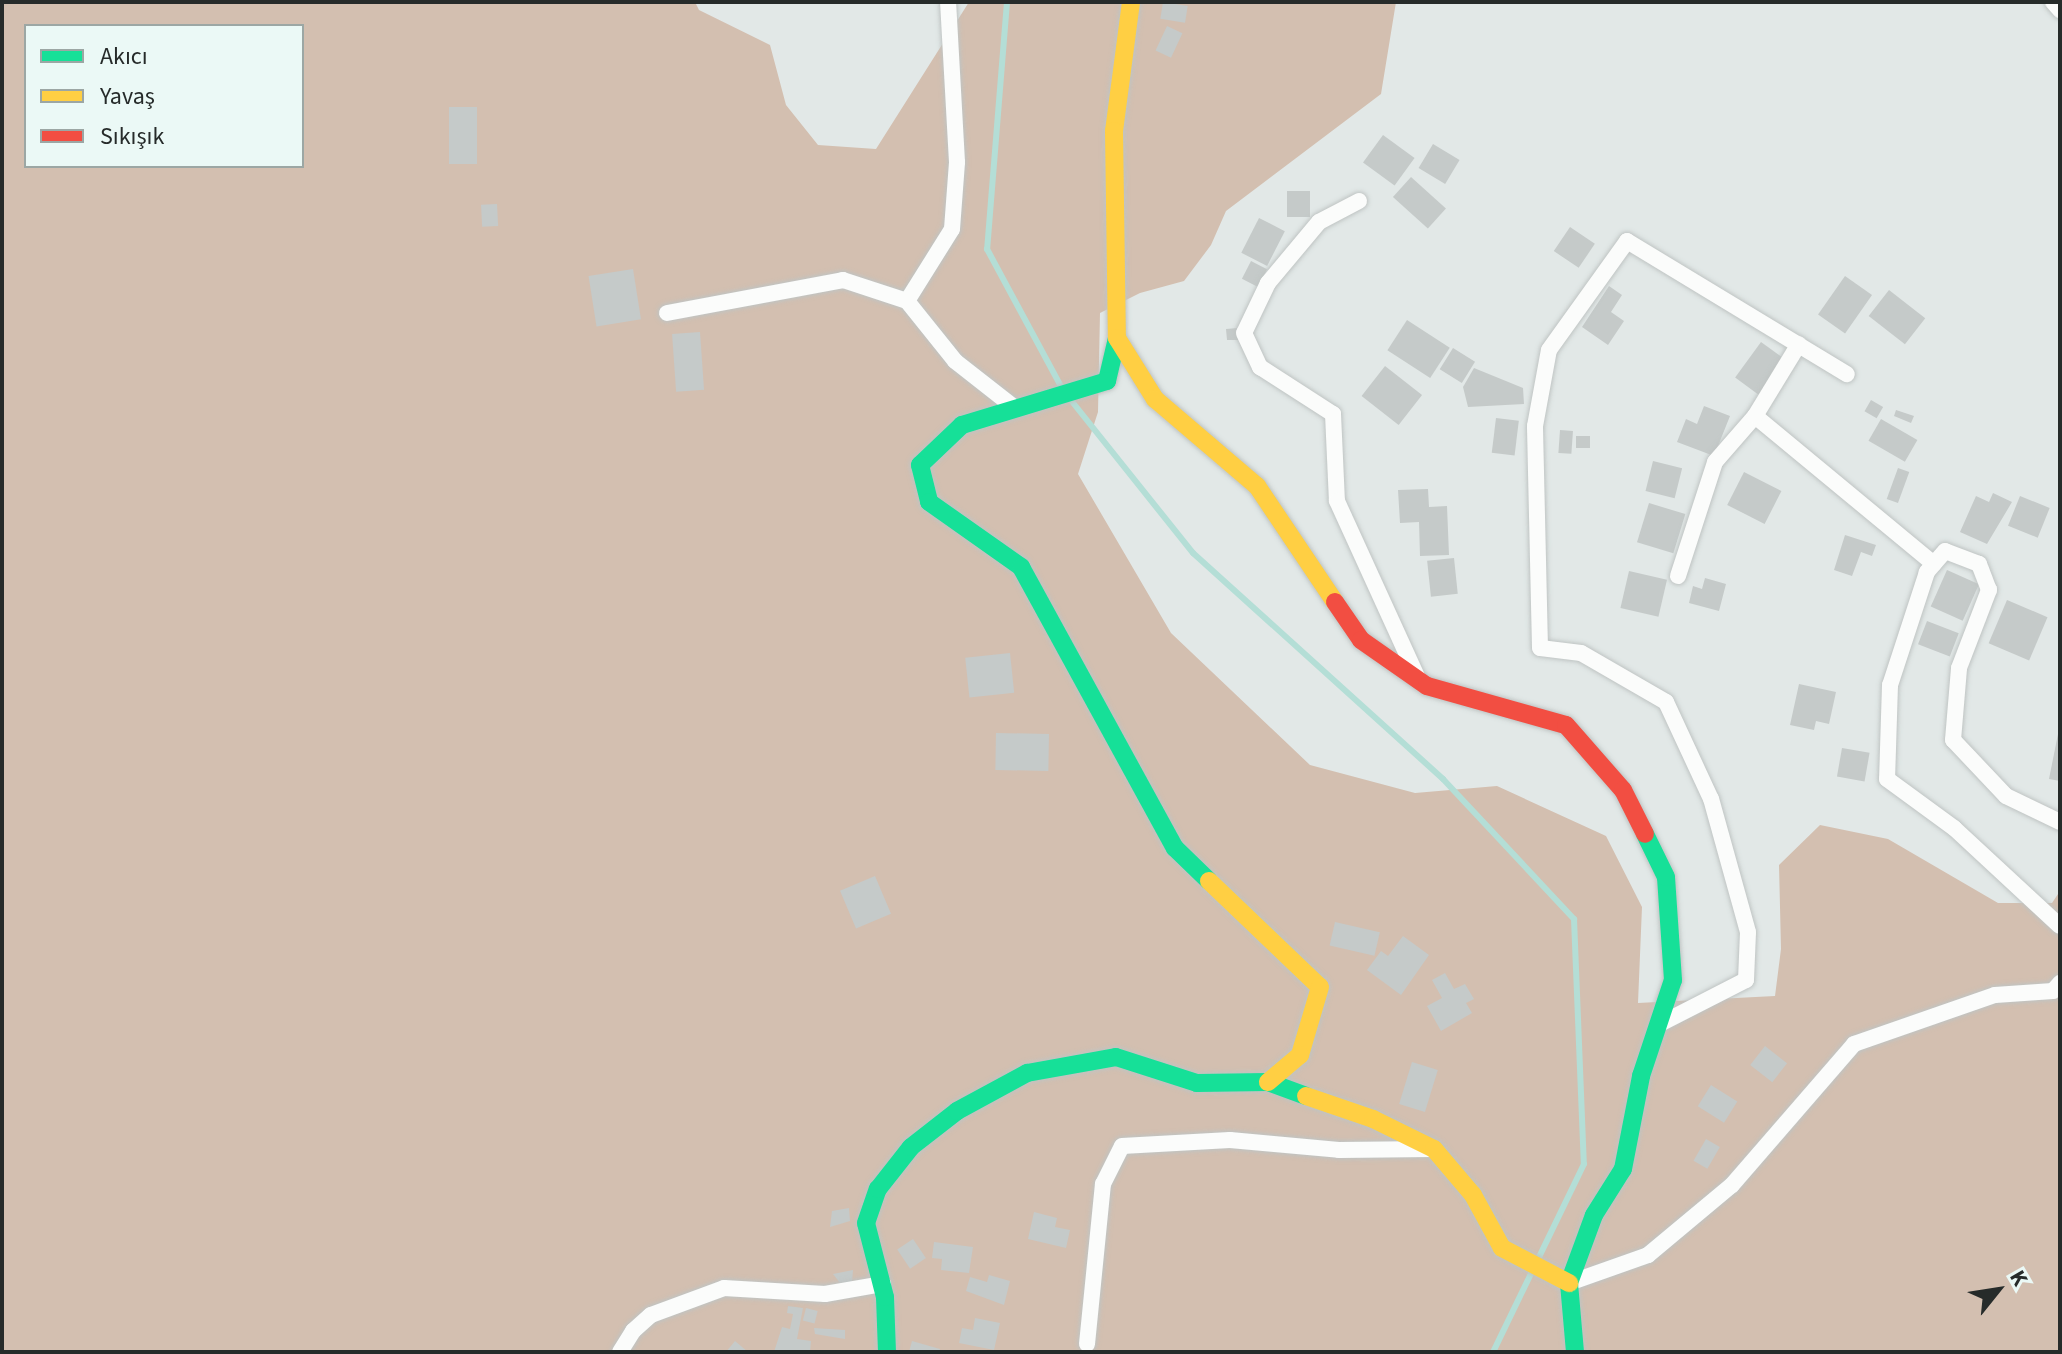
<!DOCTYPE html>
<meta charset="utf-8">
<style>
body{margin:0}
#map{position:relative;width:2062px;height:1354px;overflow:hidden;background:#e2e8e7;font-family:"Source Sans 3",sans-serif}
div>[style]{position:absolute}
[style*='--x']{left:calc(var(--x)*1px);top:calc(var(--y)*1px);width:calc(var(--w)*1px);rotate:calc(var(--a)*1deg)}
.forest>*{inset:0;background:#d3bfb0}
.stream>*{height:6px;margin:-3px;padding:0 3px;transform-origin:3px;border-radius:3px;background:#b4ded6}
.building>*{inset:0;background:#c5cac9;transform-origin:0 0}
.roads{filter:drop-shadow(0 0 2px #bfc4c3) drop-shadow(0 0 2px #bfc4c3)}
.street>*{height:16px;margin:-8px;padding:0 8px;transform-origin:8px;border-radius:8px;background:#fbfcfb}
.fast>*{height:18px;margin:-9px;padding:0 9px;transform-origin:9px;border-radius:9px;background:#16e098}
.slow>*{height:18px;margin:-9px;padding:0 9px;transform-origin:9px;border-radius:9px;background:#ffcf43}
.jam>*{height:18px;margin:-9px;padding:0 9px;transform-origin:9px;border-radius:9px;background:#f24e42}
span{translate:-50% -50%;white-space:nowrap;text-align:center;line-height:1.15;-webkit-text-stroke:7px #ebf9f6;paint-order:stroke}
.frame{position:absolute;inset:0;border:4px solid #262b2a;pointer-events:none}
.legend{position:absolute;left:24px;top:24px;width:280px;height:144px;box-sizing:border-box;background:#ebf9f6;border:2px solid #9ca7a4;margin:0;padding:10px 14px;list-style:none;font-size:24px;color:#262b2a}
.legend li{display:flex;align-items:center;gap:16px;height:40px}
.legend b{width:40px;border:2px solid #9ca7a4}
.north{position:absolute;left:1958px;top:1250px;width:80px;height:80px;-webkit-text-stroke:6px #ebf9f6;paint-order:stroke;rotate:60deg;font-size:22px;font-weight:700;line-height:32px;text-align:center;color:#262b2a}
.north::after{content:'';display:block;margin:auto;width:28px;height:36px;background:#262b2a;clip-path:polygon(50% 0,100% 100%,50% 72%,0 100%)}
</style>
<div id="map">
<div class="forest">
<i style="clip-path:polygon(evenodd,2px 2px,695px 2px,699px 10px,770px 45px,786px 105px,818px 145px,876px 149px,969px 2px,1396px 2px,1381px 94px,1226px 211px,1211px 245px,1184px 281px,1140px 293px,1100px 313px,1098px 412px,1078px 474px,1171px 633px,1310px 765px,1415px 793px,1497px 786px,1606px 836px,1642px 907px,1638px 1003px,1775px 996px,1781px 949px,1779px 865px,1820px 825px,1888px 839px,1998px 903px,2052px 903px,2060px 891px,2060px 1352px,2px 1352px,2px 2px,26px 26px,302px 26px,302px 166px,26px 166px,26px 26px)"></i>
</div>
<div class="stream">
<i style="--x:1007;--y:2;--w:248;--a:94.6"></i>
<i style="--x:987;--y:249;--w:160;--a:61.7"></i>
<i style="--x:1070;--y:399;--w:197;--a:51.4"></i>
<i style="--x:1193;--y:553;--w:337;--a:42.1"></i>
<i style="--x:1443;--y:779;--w:192;--a:46.9"></i>
<i style="--x:1574;--y:919;--w:245;--a:87.7"></i>
<i style="--x:1584;--y:1164;--w:209;--a:115.8"></i>
</div>
<div class="building">
<i style="left:1163px;top:2px;width:25px;height:17px;rotate:9deg"></i>
<i style="left:1167px;top:26px;width:17px;height:27px;rotate:25deg"></i>
<i style="left:449px;top:107px;width:28px;height:57px"></i>
<i style="left:1383px;top:135px;width:39px;height:34px;rotate:36deg"></i>
<i style="left:1433px;top:144px;width:31px;height:28px;rotate:31deg"></i>
<i style="left:1411px;top:177px;width:47px;height:27px;rotate:42deg"></i>
<i style="left:1287px;top:191px;width:23px;height:26px"></i>
<i style="left:497px;top:204px;width:22px;height:16px;rotate:87deg"></i>
<i style="left:1259px;top:218px;width:29px;height:39px;rotate:27deg"></i>
<i style="left:1570px;top:227px;width:30px;height:29px;rotate:34deg"></i>
<i style="left:1251px;top:261px;width:18px;height:20px;rotate:27deg"></i>
<i style="left:633px;top:269px;width:51px;height:45px;rotate:81deg"></i>
<i style="left:1845px;top:276px;width:33px;height:47px;rotate:35deg"></i>
<i style="clip-path:polygon(1609px 286px,1622px 295px,1611px 312px,1624px 321px,1608px 345px,1582px 327px)"></i>
<i style="left:1889px;top:290px;width:46px;height:33px;rotate:38deg"></i>
<i style="left:1407px;top:320px;width:51px;height:36px;rotate:33deg"></i>
<i style="clip-path:polygon(1238px 328px,1238px 340px,1227px 340px,1226px 329px)"></i>
<i style="left:700px;top:332px;width:58px;height:28px;rotate:86deg"></i>
<i style="left:1761px;top:342px;width:29px;height:44px;rotate:36deg"></i>
<i style="left:1453px;top:348px;width:26px;height:25px;rotate:32deg"></i>
<i style="left:1385px;top:366px;width:47px;height:38px;rotate:38deg"></i>
<i style="clip-path:polygon(1474px 368px,1523px 388px,1524px 404px,1468px 407px,1463px 387px)"></i>
<i style="left:1871px;top:400px;width:14px;height:13px;rotate:30deg"></i>
<i style="clip-path:polygon(1704px 406px,1730px 416px,1714px 456px,1677px 442px,1686px 419px,1697px 424px)"></i>
<i style="clip-path:polygon(1896px 410px,1914px 416px,1911px 423px,1894px 416px)"></i>
<i style="left:1496px;top:418px;width:23px;height:35px;rotate:7deg"></i>
<i style="left:1881px;top:419px;width:42px;height:25px;rotate:30deg"></i>
<i style="left:1560px;top:430px;width:13px;height:23px;rotate:4deg"></i>
<i style="left:1576px;top:436px;width:14px;height:12px"></i>
<i style="left:1653px;top:461px;width:30px;height:31px;rotate:14deg"></i>
<i style="left:1898px;top:468px;width:12px;height:33px;rotate:20deg"></i>
<i style="left:1744px;top:472px;width:42px;height:37px;rotate:27deg"></i>
<i style="clip-path:polygon(1428px 489px,1429px 507px,1447px 506px,1449px 555px,1420px 556px,1419px 522px,1400px 523px,1398px 490px)"></i>
<i style="clip-path:polygon(1993px 493px,2012px 502px,1987px 544px,1960px 532px,1976px 496px,1989px 502px)"></i>
<i style="left:2020px;top:496px;width:32px;height:32px;rotate:22deg"></i>
<i style="left:1649px;top:503px;width:38px;height:41px;rotate:17deg"></i>
<i style="clip-path:polygon(1845px 535px,1876px 545px,1872px 556px,1861px 552px,1852px 576px,1834px 570px)"></i>
<i style="left:1454px;top:558px;width:36px;height:27px;rotate:84deg"></i>
<i style="left:1947px;top:570px;width:35px;height:40px;rotate:24deg"></i>
<i style="left:1629px;top:571px;width:39px;height:38px;rotate:13deg"></i>
<i style="clip-path:polygon(1705px 578px,1726px 584px,1719px 611px,1689px 603px,1693px 586px,1702px 589px)"></i>
<i style="left:2007px;top:600px;width:44px;height:47px;rotate:23deg"></i>
<i style="left:1927px;top:621px;width:34px;height:25px;rotate:21deg"></i>
<i style="left:1010px;top:653px;width:40px;height:45px;rotate:84deg"></i>
<i style="clip-path:polygon(1799px 684px,1836px 692px,1829px 724px,1816px 721px,1814px 730px,1790px 725px)"></i>
<i style="clip-path:polygon(2059px 729px,2060px 729px,2060px 781px,2049px 779px)"></i>
<i style="left:996px;top:733px;width:53px;height:37px;rotate:1deg"></i>
<i style="left:1842px;top:748px;width:28px;height:29px;rotate:10deg"></i>
<i style="left:875px;top:876px;width:41px;height:38px;rotate:67deg"></i>
<i style="left:1335px;top:922px;width:46px;height:24px;rotate:13deg"></i>
<i style="clip-path:polygon(1403px 936px,1429px 955px,1401px 995px,1367px 970px,1381px 951px,1388px 956px)"></i>
<i style="clip-path:polygon(1445px 973px,1454px 989px,1465px 984px,1474px 999px,1466px 1003px,1472px 1013px,1441px 1031px,1427px 1006px,1442px 998px,1432px 980px)"></i>
<i style="left:1765px;top:1046px;width:28px;height:24px;rotate:38deg"></i>
<i style="left:1412px;top:1062px;width:27px;height:44px;rotate:17deg"></i>
<i style="left:1711px;top:1085px;width:31px;height:25px;rotate:32deg"></i>
<i style="left:1706px;top:1139px;width:16px;height:25px;rotate:30deg"></i>
<i style="clip-path:polygon(849px 1208px,850px 1221px,830px 1227px,832px 1211px)"></i>
<i style="clip-path:polygon(1034px 1212px,1057px 1218px,1055px 1227px,1070px 1230px,1066px 1248px,1028px 1239px)"></i>
<i style="left:913px;top:1239px;width:23px;height:19px;rotate:56deg"></i>
<i style="clip-path:polygon(934px 1242px,973px 1247px,969px 1273px,941px 1270px,942px 1259px,932px 1258px)"></i>
<i style="clip-path:polygon(853px 1270px,852px 1282px,840px 1283px,833px 1274px)"></i>
<i style="clip-path:polygon(989px 1275px,1010px 1281px,1004px 1305px,966px 1291px,970px 1277px,987px 1282px)"></i>
<i style="clip-path:polygon(788px 1306px,803px 1308px,797px 1339px,811px 1341px,810px 1352px,774px 1352px,782px 1327px,790px 1329px,793px 1314px,787px 1313px)"></i>
<i style="left:806px;top:1308px;width:12px;height:13px;rotate:14deg"></i>
<i style="clip-path:polygon(975px 1318px,1000px 1323px,994px 1350px,959px 1343px,962px 1328px,973px 1330px)"></i>
<i style="clip-path:polygon(814px 1328px,845px 1330px,845px 1339px,815px 1334px)"></i>
<i style="clip-path:polygon(735px 1341px,748px 1352px,726px 1352px)"></i>
<i style="clip-path:polygon(912px 1341px,940px 1349px,939px 1352px,909px 1352px)"></i>
</div>
<div class="roads">
<div class="street">
<i style="--x:2053;--y:2;--w:11;--a:49"></i>
<i style="--x:1359;--y:201;--w:45;--a:152.3"></i>
<i style="--x:1319;--y:222;--w:80;--a:129.9"></i>
<i style="--x:1268;--y:283;--w:55;--a:115.6"></i>
<i style="--x:1244;--y:333;--w:38;--a:65"></i>
<i style="--x:1260;--y:367;--w:87;--a:32.8"></i>
<i style="--x:1333;--y:414;--w:87;--a:87.4"></i>
<i style="--x:1337;--y:501;--w:196;--a:65.5"></i>
<i style="--x:907;--y:301;--w:85;--a:-58"></i>
<i style="--x:952;--y:229;--w:67;--a:-85.7"></i>
<i style="--x:957;--y:162;--w:160;--a:-93.2"></i>
<i style="--x:667;--y:313;--w:179;--a:-10.6"></i>
<i style="--x:843;--y:280;--w:67;--a:18.2"></i>
<i style="--x:907;--y:301;--w:77;--a:51.3"></i>
<i style="--x:955;--y:361;--w:76;--a:38.1"></i>
<i style="--x:1755;--y:416;--w:232;--a:39.6"></i>
<i style="--x:1678;--y:576;--w:120;--a:-72"></i>
<i style="--x:1715;--y:462;--w:61;--a:-49"></i>
<i style="--x:1755;--y:416;--w:84;--a:-58.6"></i>
<i style="--x:2060;--y:822;--w:60;--a:-154.3"></i>
<i style="--x:2006;--y:796;--w:77;--a:-133.4"></i>
<i style="--x:1953;--y:740;--w:72;--a:-85.2"></i>
<i style="--x:1959;--y:668;--w:84;--a:-69"></i>
<i style="--x:1989;--y:590;--w:28;--a:-111"></i>
<i style="--x:1979;--y:564;--w:36;--a:-159"></i>
<i style="--x:1945;--y:551;--w:28;--a:131"></i>
<i style="--x:1927;--y:572;--w:119;--a:108.1"></i>
<i style="--x:1890;--y:685;--w:94;--a:91.8"></i>
<i style="--x:1887;--y:779;--w:83;--a:36.2"></i>
<i style="--x:1954;--y:828;--w:144;--a:42.8"></i>
<i style="--x:1658;--y:1025;--w:99;--a:-27.1"></i>
<i style="--x:1746;--y:980;--w:48;--a:-87.6"></i>
<i style="--x:1748;--y:932;--w:138;--a:-105.5"></i>
<i style="--x:1711;--y:799;--w:107;--a:-114.9"></i>
<i style="--x:1666;--y:702;--w:98;--a:-150"></i>
<i style="--x:1581;--y:653;--w:41;--a:-173"></i>
<i style="--x:1540;--y:648;--w:222;--a:-91.3"></i>
<i style="--x:1535;--y:426;--w:77;--a:-79.6"></i>
<i style="--x:1549;--y:350;--w:134;--a:-54.4"></i>
<i style="--x:1627;--y:241;--w:257;--a:31.2"></i>
<i style="--x:1569;--y:1283;--w:84;--a:-19.5"></i>
<i style="--x:1648;--y:1255;--w:109;--a:-39.8"></i>
<i style="--x:1732;--y:1185;--w:186;--a:-49.1"></i>
<i style="--x:1854;--y:1044;--w:149;--a:-19.2"></i>
<i style="--x:1995;--y:995;--w:58;--a:-3.9"></i>
<i style="--x:2053;--y:991;--w:11;--a:-49"></i>
<i style="--x:1087;--y:1344;--w:161;--a:-84.3"></i>
<i style="--x:1103;--y:1184;--w:42;--a:-63.4"></i>
<i style="--x:1122;--y:1146;--w:108;--a:-3.2"></i>
<i style="--x:1230;--y:1140;--w:109;--a:5.2"></i>
<i style="--x:1339;--y:1150;--w:93;--a:-0.6"></i>
<i style="--x:620;--y:1352;--w:25;--a:-58"></i>
<i style="--x:633;--y:1331;--w:24;--a:-42"></i>
<i style="--x:651;--y:1315;--w:78;--a:-20.3"></i>
<i style="--x:724;--y:1288;--w:101;--a:3.4"></i>
<i style="--x:825;--y:1294;--w:59;--a:-9.8"></i>
</div>
<div class="fast">
<i style="--x:1117;--y:338;--w:44;--a:103.1"></i>
<i style="--x:1107;--y:381;--w:152;--a:163.1"></i>
<i style="--x:962;--y:425;--w:58;--a:136.4"></i>
<i style="--x:920;--y:465;--w:38;--a:76"></i>
<i style="--x:929;--y:502;--w:113;--a:35.2"></i>
<i style="--x:1021;--y:567;--w:320;--a:61.3"></i>
<i style="--x:1175;--y:848;--w:47;--a:44.1"></i>
<i style="--x:887;--y:1352;--w:55;--a:-92.1"></i>
<i style="--x:885;--y:1297;--w:76;--a:-104.4"></i>
<i style="--x:866;--y:1223;--w:36;--a:-71"></i>
<i style="--x:878;--y:1189;--w:53;--a:-51.8"></i>
<i style="--x:911;--y:1147;--w:58;--a:-38"></i>
<i style="--x:957;--y:1111;--w:80;--a:-28.5"></i>
<i style="--x:1027;--y:1073;--w:90;--a:-10.2"></i>
<i style="--x:1116;--y:1057;--w:85;--a:17.8"></i>
<i style="--x:1197;--y:1083;--w:71;--a:-0.8"></i>
<i style="--x:1268;--y:1082;--w:40;--a:20.2"></i>
<i style="--x:1575;--y:1352;--w:69;--a:-95"></i>
<i style="--x:1569;--y:1283;--w:72;--a:-69.8"></i>
<i style="--x:1594;--y:1215;--w:54;--a:-57.8"></i>
<i style="--x:1623;--y:1169;--w:95;--a:-79"></i>
<i style="--x:1641;--y:1076;--w:101;--a:-71.6"></i>
<i style="--x:1673;--y:980;--w:103;--a:-93.9"></i>
<i style="--x:1666;--y:877;--w:48;--a:-116"></i>
</div>
<div class="slow">
<i style="--x:1131;--y:2;--w:130;--a:97.5"></i>
<i style="--x:1114;--y:131;--w:207;--a:89.2"></i>
<i style="--x:1117;--y:338;--w:72;--a:58.1"></i>
<i style="--x:1155;--y:399;--w:134;--a:40.5"></i>
<i style="--x:1257;--y:486;--w:140;--a:56.1"></i>
<i style="--x:1209;--y:881;--w:153;--a:43.7"></i>
<i style="--x:1320;--y:987;--w:71;--a:106.4"></i>
<i style="--x:1300;--y:1055;--w:42;--a:139.8"></i>
<i style="--x:1306;--y:1096;--w:71;--a:18.9"></i>
<i style="--x:1373;--y:1119;--w:68;--a:26.2"></i>
<i style="--x:1434;--y:1149;--w:60;--a:49.7"></i>
<i style="--x:1473;--y:1195;--w:60;--a:61.3"></i>
<i style="--x:1502;--y:1248;--w:76;--a:27.6"></i>
</div>
<div class="jam">
<i style="--x:1335;--y:602;--w:46;--a:55.6"></i>
<i style="--x:1361;--y:640;--w:80;--a:34.9"></i>
<i style="--x:1427;--y:686;--w:144;--a:15.7"></i>
<i style="--x:1566;--y:725;--w:86;--a:48.8"></i>
<i style="--x:1623;--y:790;--w:49;--a:63.4"></i>
</div>
</div>
<div class="frame"></div>
<ul class="legend">
<li><b style="height:10px;background:#16e098"></b>Akıcı</li>
<li><b style="height:10px;background:#ffcf43"></b>Yavaş</li>
<li><b style="height:10px;background:#f24e42"></b>Sıkışık</li>
</ul>
<div class="north">K</div>
</div>
